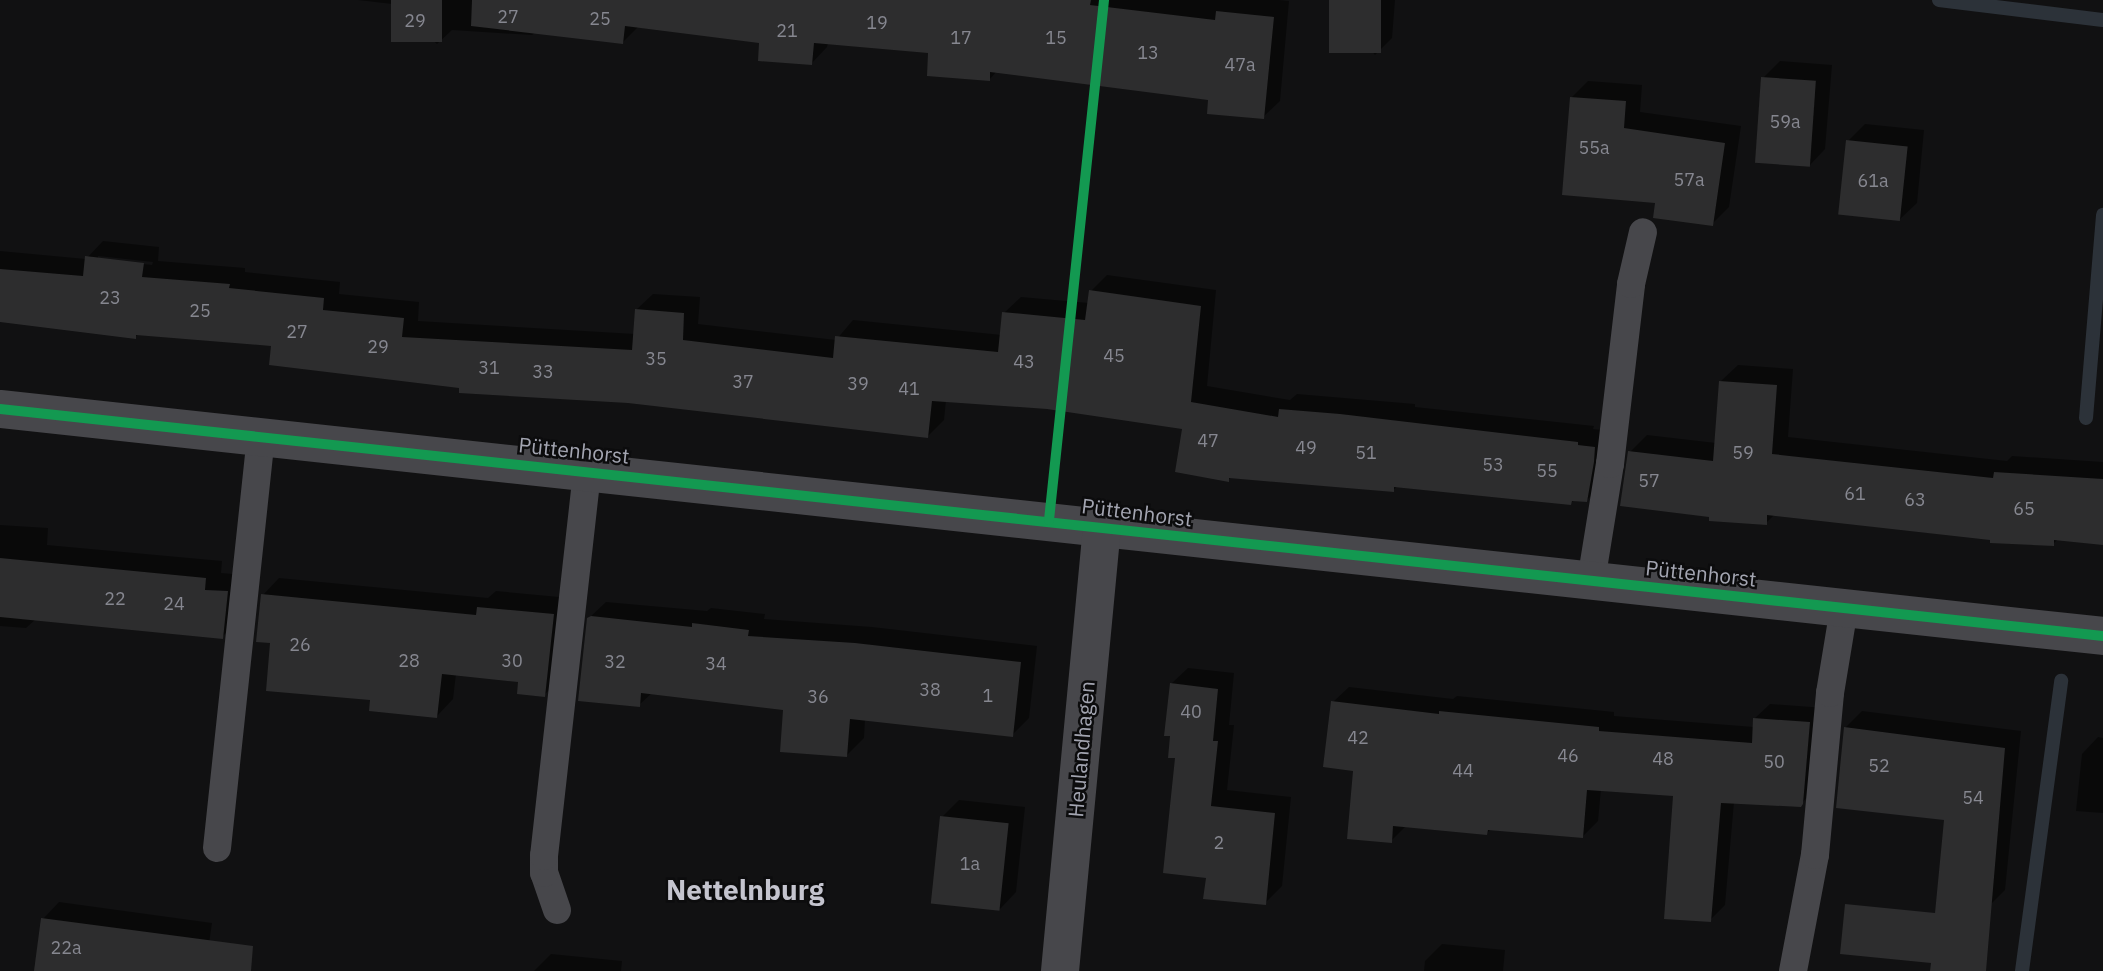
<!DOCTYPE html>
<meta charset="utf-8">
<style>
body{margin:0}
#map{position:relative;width:2103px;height:971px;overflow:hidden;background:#111112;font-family:"IBM Plex Sans",sans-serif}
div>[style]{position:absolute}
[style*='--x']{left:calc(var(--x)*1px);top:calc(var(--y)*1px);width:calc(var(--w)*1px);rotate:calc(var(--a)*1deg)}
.shadow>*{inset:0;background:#0007}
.stream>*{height:14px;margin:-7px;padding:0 7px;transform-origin:7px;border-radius:7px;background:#2c3239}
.building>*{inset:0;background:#2d2d2e;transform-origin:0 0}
.lane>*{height:28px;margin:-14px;padding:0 14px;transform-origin:14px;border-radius:14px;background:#47474b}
.street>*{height:38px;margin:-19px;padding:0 19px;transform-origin:19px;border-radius:19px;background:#47474b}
.cycleway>*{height:10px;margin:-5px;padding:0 5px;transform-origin:5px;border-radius:5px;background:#139951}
span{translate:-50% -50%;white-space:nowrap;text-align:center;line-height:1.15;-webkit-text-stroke:5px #0c0c0d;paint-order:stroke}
.number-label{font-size:18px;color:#868790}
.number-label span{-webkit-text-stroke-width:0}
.street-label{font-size:21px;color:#a3a5b1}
.district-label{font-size:28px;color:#c4c4ce;font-weight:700}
</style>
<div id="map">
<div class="shadow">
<i style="clip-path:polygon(358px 0,1279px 0,1289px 1px,1280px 101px,1263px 117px,1210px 99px,997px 71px,989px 80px,930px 52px,828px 43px,827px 47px,811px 64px,761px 41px,639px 26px,623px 42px,536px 32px,532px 35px,452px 30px,437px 44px,392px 4px)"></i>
<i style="clip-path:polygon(1331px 0,1395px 0,1392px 38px,1375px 55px)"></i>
<i style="clip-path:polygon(1780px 61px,1832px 65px,1825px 149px,1809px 166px,1763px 78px)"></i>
<i style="clip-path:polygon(1588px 81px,1642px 85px,1640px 112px,1741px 126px,1729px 207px,1712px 224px,1657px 201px,1571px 98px)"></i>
<i style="clip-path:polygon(1865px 124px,1924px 130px,1917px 203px,1900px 219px,1848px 141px)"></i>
<i style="clip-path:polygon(evenodd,103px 241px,159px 247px,158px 261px,245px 268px,245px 272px,340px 282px,339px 294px,419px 302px,418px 321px,635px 334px,636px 310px,653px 294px,700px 297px,698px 324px,836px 340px,853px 320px,1002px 335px,1004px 313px,1021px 297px,1089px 303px,1091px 291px,1107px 275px,1216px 290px,1207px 386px,1290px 400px,1297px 394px,1415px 404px,1415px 407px,1594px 426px,1593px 429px,1611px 431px,1603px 484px,1586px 501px,1575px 499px,1571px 503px,1398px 486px,1393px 490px,1231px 477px,1228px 480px,1184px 427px,1047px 407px,946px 400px,944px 420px,928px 436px,629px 401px,461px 387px,273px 344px,139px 333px,135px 337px,0 320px,0 251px,86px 259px,103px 241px,98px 256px,153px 262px,152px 265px,98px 259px,98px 256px)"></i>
<i style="clip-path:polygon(1738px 365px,1793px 369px,1788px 437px,2007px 461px,2012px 456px,2103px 462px,2103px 543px,2058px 539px,2053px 544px,1775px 514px,1766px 523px,1711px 515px,1630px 452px,1647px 435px,1716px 443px,1721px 381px)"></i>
<i style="clip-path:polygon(0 525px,48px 528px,47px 545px,222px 561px,221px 573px,244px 575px,239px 620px,222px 637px,36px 619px,26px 628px,0 626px)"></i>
<i style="clip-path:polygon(279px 578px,488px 598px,496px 591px,570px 598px,561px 679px,544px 695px,520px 681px,456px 674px,453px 699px,437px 716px,372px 698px,271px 641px,263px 595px)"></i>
<i style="clip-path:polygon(606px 602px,707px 611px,711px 608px,765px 614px,764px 619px,872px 627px,1037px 646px,1029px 718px,1012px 735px,865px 719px,864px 738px,847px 755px,785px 708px,653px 692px,639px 705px,589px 618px)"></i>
<i style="clip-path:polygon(1188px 668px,1234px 673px,1229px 725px,1234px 725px,1227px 790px,1291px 797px,1282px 886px,1265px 903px,1208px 876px,1177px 757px,1171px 684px)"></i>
<i style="clip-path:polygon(1349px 687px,1453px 699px,1457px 696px,1614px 712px,1614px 716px,1754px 727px,1754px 719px,1770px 704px,1825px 708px,1815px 789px,1800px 805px,1734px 802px,1725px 905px,1710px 920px,1675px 795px,1601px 789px,1598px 821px,1583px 836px,1491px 829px,1487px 833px,1407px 825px,1391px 841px,1355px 769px,1333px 702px)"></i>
<i style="clip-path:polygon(1862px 711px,2021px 731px,2005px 890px,1988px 907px,1946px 818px,1845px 728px)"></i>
<i style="clip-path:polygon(2098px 737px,2103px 738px,2103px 813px,2076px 811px,2082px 754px)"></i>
<i style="clip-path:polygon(959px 800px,1025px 807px,1016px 892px,1000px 909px,942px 817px)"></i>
<i style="clip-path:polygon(59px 902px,212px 923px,205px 971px,36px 971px,43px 919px)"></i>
<i style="clip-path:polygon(1442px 944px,1505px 950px,1503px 971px,1424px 971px,1425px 961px)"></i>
<i style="clip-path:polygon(551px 954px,622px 961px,621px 971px,534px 971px)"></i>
</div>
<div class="stream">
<i style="--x:1939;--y:0;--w:165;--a:7"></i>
<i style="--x:2086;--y:418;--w:204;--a:-85.2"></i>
<i style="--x:2022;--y:971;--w:293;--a:-82.3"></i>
</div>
<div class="building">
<i style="left:391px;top:0;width:51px;height:42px"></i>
<i style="clip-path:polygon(472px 0,1091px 0,1090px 5px,1215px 20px,1216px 11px,1274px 17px,1264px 119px,1207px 114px,1208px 100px,990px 72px,990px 81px,927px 76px,928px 53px,814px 43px,812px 65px,758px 61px,759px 43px,625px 26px,623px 44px,471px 26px)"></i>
<i style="left:1329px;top:0;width:52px;height:53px"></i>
<i style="left:1761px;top:77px;width:55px;height:86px;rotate:4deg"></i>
<i style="clip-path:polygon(1570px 97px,1626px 101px,1624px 128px,1725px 143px,1713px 226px,1653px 218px,1655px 203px,1562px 195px)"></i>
<i style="left:1846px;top:140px;width:62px;height:75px;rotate:6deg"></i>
<i style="clip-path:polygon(85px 256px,144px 263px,142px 277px,230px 284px,229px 288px,324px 298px,323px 310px,404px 318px,402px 337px,632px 350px,635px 309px,684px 313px,683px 340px,833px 358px,835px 336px,998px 352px,1002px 312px,1085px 320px,1089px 290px,1201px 306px,1191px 402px,1278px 417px,1279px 409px,1340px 414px,1578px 442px,1578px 445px,1595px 447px,1594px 462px,1587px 502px,1572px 501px,1571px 505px,1394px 487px,1394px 492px,1229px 478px,1229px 482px,1175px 472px,1182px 429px,1047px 409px,932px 401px,928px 438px,628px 403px,459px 393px,459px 388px,269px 365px,271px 346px,136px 335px,136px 339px,0 322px,0 269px,83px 276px)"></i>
<i style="clip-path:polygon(1719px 381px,1777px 385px,1772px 454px,1993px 478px,1994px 472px,2103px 479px,2103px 545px,2054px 540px,2054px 546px,1990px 543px,1990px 540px,1767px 515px,1767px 525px,1709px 521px,1709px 517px,1620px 506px,1628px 451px,1713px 461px)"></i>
<i style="clip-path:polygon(0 558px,206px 578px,205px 590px,228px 591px,223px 639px,0 617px)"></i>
<i style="clip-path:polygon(261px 594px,476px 615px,477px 607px,554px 614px,545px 697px,517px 694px,518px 682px,442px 674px,437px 718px,369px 711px,370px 700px,266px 691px,270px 643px,256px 642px)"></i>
<i style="clip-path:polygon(591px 616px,692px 627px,692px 623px,749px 630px,748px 636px,855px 643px,1021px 662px,1013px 737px,850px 719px,847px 757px,780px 752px,783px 710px,641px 693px,640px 707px,578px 701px,587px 618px)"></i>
<i style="clip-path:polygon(1170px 683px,1218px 689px,1213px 741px,1218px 741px,1211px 806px,1275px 813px,1266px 905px,1203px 899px,1206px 878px,1163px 873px,1175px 758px,1168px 758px,1170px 736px,1164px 736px)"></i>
<i style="clip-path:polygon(1331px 701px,1439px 714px,1439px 711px,1599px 727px,1599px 731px,1752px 743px,1753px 718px,1810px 722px,1803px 804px,1801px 807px,1721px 803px,1711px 922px,1664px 919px,1673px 796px,1587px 790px,1583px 838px,1488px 830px,1487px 835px,1393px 826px,1392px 843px,1347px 839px,1353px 771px,1323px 767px)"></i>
<i style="clip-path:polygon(1844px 727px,2005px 748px,1986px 971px,1930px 971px,1931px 963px,1840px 954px,1845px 904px,1935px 913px,1944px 820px,1836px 808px)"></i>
<i style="left:940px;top:816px;width:69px;height:88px;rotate:6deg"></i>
<i style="clip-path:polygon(41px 918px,253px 946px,251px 971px,34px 971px)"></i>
</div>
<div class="lane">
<i style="--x:1591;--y:581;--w:119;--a:-80.8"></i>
<i style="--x:1610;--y:464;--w:181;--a:-83.3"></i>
<i style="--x:1631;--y:284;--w:53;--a:-77"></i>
<i style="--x:217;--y:848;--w:414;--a:-83.9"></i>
<i style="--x:557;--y:910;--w:39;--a:-109"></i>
<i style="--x:544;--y:873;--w:17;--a:-90"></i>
<i style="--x:544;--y:856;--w:387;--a:-83.6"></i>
<i style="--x:1793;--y:971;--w:118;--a:-79.3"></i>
<i style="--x:1815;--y:855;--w:163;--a:-84.7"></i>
<i style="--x:1830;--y:693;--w:86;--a:-80.6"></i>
</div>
<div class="street">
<i style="--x:0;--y:409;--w:2115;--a:6.16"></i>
<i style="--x:1060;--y:971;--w:445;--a:-84.6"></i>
</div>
<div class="cycleway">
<i style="--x:0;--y:409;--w:2115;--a:6.16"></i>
<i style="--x:1049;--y:520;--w:523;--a:-83.96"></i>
</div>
<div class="number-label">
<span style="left:508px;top:17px">27</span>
<span style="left:600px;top:19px">25</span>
<span style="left:415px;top:21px">29</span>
<span style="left:877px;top:23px">19</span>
<span style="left:787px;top:31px">21</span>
<span style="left:961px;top:38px">17</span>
<span style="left:1056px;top:38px">15</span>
<span style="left:1148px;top:53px">13</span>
<span style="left:1240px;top:65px">47a</span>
<span style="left:1785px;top:122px">59a</span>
<span style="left:1594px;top:148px">55a</span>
<span style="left:1689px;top:180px">57a</span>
<span style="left:1873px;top:181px">61a</span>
<span style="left:110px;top:298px">23</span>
<span style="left:200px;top:311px">25</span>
<span style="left:297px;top:332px">27</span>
<span style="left:378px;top:347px">29</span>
<span style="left:1114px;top:356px">45</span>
<span style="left:656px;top:359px">35</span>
<span style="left:1024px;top:362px">43</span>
<span style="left:489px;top:368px">31</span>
<span style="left:543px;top:372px">33</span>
<span style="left:743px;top:382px">37</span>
<span style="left:858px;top:384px">39</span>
<span style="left:909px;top:389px">41</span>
<span style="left:1208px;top:441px">47</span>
<span style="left:1306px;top:448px">49</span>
<span style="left:1366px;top:453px">51</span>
<span style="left:1743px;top:453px">59</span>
<span style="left:1493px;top:465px">53</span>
<span style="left:1547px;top:471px">55</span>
<span style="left:1649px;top:481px">57</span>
<span style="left:1855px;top:494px">61</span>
<span style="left:1915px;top:500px">63</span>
<span style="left:2024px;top:509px">65</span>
<span style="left:115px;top:599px">22</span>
<span style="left:174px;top:604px">24</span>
<span style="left:300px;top:645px">26</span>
<span style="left:409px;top:661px">28</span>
<span style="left:512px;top:661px">30</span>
<span style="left:615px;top:662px">32</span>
<span style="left:716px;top:664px">34</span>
<span style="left:930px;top:690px">38</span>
<span style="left:988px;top:696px">1</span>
<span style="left:818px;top:697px">36</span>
<span style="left:1191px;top:712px">40</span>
<span style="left:1358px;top:738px">42</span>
<span style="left:1568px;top:756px">46</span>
<span style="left:1663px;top:759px">48</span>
<span style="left:1774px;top:762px">50</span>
<span style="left:1879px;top:766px">52</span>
<span style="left:1463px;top:771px">44</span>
<span style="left:1973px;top:798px">54</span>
<span style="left:1219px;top:843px">2</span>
<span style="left:970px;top:864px">1a</span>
<span style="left:66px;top:948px">22a</span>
</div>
<div class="street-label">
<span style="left:574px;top:450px;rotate:6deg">Püttenhorst</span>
<span style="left:1137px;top:512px;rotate:7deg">Püttenhorst</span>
<span style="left:1701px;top:573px;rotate:6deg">Püttenhorst</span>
<span style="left:1081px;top:749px;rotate:-85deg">Heulandhagen</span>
</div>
<div class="district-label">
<span style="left:745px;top:890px">Nettelnburg</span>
</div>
</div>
